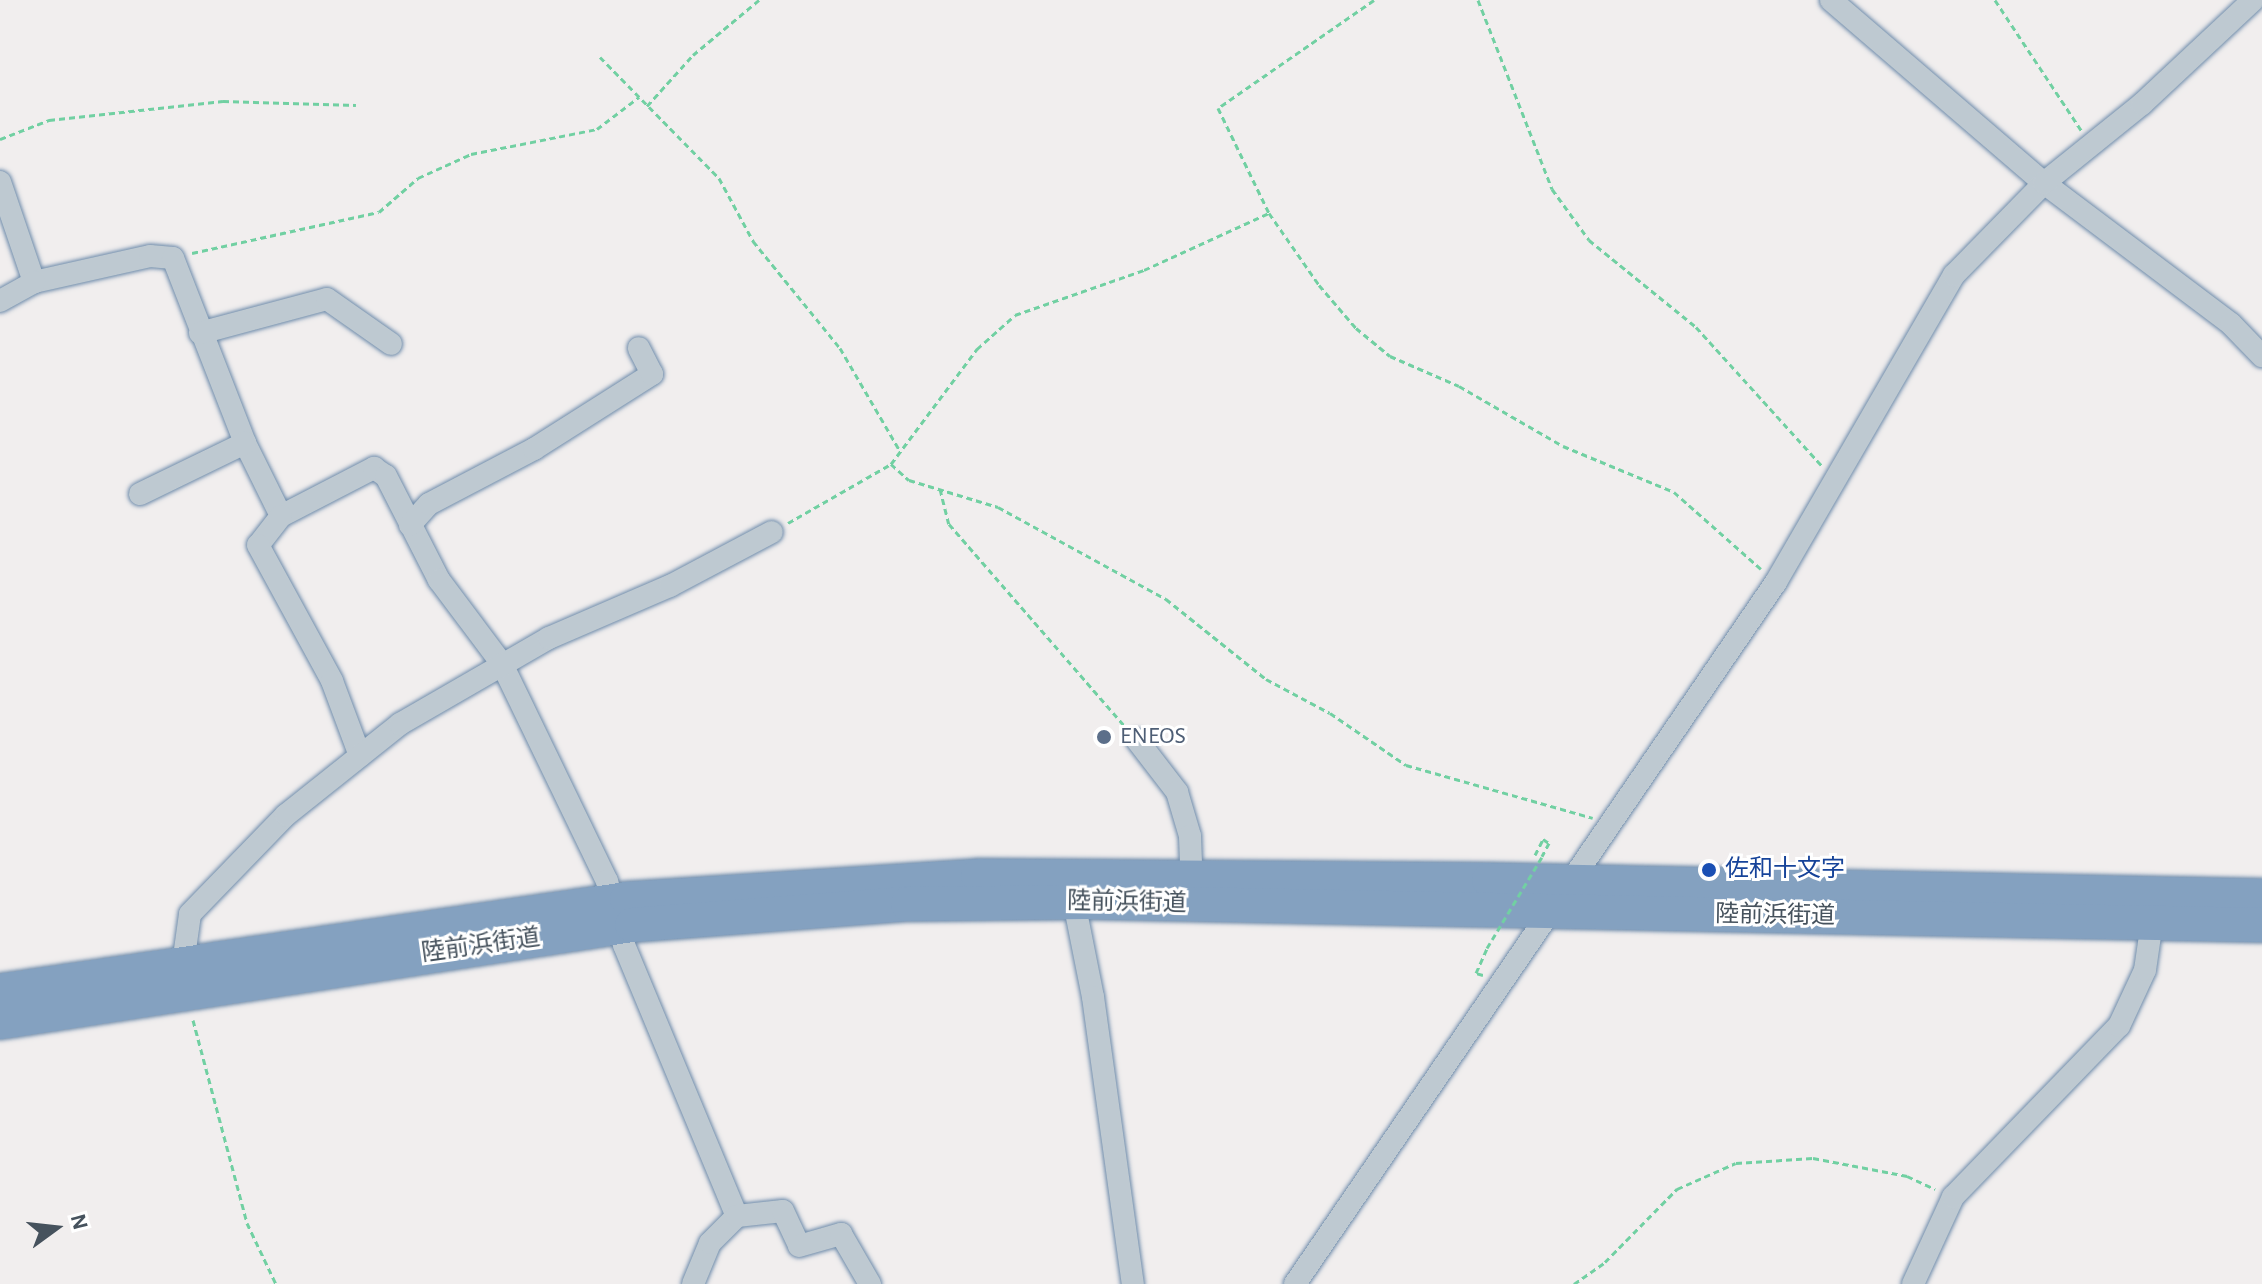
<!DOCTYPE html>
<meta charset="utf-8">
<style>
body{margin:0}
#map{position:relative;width:2262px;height:1284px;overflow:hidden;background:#f1eeee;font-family:"Alegreya Sans","Noto Sans JP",sans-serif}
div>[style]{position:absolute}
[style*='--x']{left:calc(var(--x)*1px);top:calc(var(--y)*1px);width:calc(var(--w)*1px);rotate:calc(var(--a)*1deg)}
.path>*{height:3px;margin-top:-1.5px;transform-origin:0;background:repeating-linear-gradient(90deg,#71d0a2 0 6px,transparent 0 10px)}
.roads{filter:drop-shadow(0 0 2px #6f8cab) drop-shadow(0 0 2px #6f8cab)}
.minor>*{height:22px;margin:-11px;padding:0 11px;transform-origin:11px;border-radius:11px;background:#bec9d1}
.highway>*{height:34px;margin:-17px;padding:0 17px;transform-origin:17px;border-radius:17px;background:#84a1c0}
.path-bridge>*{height:3px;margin-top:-1.5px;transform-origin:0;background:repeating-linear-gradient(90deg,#71d0a2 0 6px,transparent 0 10px)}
.dots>*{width:22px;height:22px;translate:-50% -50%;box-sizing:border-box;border:4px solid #fff;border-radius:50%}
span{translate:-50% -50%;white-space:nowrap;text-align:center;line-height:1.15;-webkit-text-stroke:6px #fff;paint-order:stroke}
.service-label{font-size:24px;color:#4e5e75}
.left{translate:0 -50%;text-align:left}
.transit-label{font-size:24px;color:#164399}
.street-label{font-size:24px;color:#46525d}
.north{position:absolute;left:16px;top:1188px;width:80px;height:80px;-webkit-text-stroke:6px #fff;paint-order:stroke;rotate:75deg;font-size:22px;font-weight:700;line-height:32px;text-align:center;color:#46525d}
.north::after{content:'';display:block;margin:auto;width:28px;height:36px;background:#46525d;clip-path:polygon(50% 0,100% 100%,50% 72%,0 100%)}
</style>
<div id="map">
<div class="path">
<i style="--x:1374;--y:0;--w:190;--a:145.3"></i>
<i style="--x:1218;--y:108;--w:117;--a:64.1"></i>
<i style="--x:1269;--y:213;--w:88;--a:55.2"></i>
<i style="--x:1319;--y:285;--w:57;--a:49.3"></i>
<i style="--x:1356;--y:328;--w:44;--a:39.5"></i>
<i style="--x:1390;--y:356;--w:75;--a:23.5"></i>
<i style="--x:1459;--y:386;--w:120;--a:30"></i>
<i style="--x:1563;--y:446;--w:120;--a:22.5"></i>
<i style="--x:1674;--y:492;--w:116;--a:41.5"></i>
<i style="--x:1478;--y:0;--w:203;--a:68.6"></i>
<i style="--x:1552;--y:189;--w:63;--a:54"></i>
<i style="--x:1589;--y:240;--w:138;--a:39.1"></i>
<i style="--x:1696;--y:327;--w:188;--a:47.8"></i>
<i style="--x:1995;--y:0;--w:156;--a:56.5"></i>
<i style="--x:600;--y:57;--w:170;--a:45.5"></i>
<i style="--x:719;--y:178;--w:72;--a:61.6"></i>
<i style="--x:753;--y:241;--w:138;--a:50.9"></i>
<i style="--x:840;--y:348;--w:121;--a:59.8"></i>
<i style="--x:647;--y:106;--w:69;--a:-48"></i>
<i style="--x:693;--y:55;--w:86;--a:-39.8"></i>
<i style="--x:0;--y:139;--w:53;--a:-21.2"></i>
<i style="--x:49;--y:120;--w:175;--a:-6.2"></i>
<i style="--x:223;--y:101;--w:133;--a:1.7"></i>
<i style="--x:192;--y:253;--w:191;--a:-12.4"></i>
<i style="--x:379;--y:212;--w:52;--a:-41.1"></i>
<i style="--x:418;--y:178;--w:58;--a:-24.4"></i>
<i style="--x:471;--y:154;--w:128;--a:-11.2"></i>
<i style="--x:597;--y:129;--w:53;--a:-37.3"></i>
<i style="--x:891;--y:464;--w:24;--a:42"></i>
<i style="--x:909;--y:480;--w:93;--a:16.9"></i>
<i style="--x:998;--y:507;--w:192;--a:28.7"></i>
<i style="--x:1166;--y:599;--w:128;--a:38.7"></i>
<i style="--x:1266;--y:679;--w:72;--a:28"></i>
<i style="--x:1330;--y:713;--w:92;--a:34.4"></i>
<i style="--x:1406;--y:765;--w:194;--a:15.8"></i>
<i style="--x:940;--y:489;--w:36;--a:76"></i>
<i style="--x:949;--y:524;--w:267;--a:49"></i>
<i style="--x:788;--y:523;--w:119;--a:-29.8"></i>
<i style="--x:891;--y:464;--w:144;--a:-53.2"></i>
<i style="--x:977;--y:349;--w:51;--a:-41.8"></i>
<i style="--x:1015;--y:315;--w:137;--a:-19.2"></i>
<i style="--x:1144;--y:270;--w:137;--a:-24.5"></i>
<i style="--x:1535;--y:855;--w:18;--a:-63"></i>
<i style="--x:1543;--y:839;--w:7;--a:34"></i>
<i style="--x:1549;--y:843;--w:15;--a:118"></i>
<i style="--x:1483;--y:975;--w:7;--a:-164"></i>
<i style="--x:1476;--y:973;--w:27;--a:-66"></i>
<i style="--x:193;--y:1020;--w:210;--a:75.1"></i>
<i style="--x:247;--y:1223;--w:68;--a:64.6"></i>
<i style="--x:1574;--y:1284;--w:38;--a:-35"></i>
<i style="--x:1605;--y:1262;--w:103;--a:-45.4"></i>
<i style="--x:1677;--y:1189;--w:64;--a:-23.8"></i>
<i style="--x:1736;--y:1163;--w:77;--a:-3.7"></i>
<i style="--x:1813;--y:1158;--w:96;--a:10.8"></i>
<i style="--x:1907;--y:1176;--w:31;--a:25"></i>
</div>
<div class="roads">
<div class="minor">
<i style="--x:1831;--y:0;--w:281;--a:40.7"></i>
<i style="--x:2044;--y:183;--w:234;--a:37"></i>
<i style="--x:2231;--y:324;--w:45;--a:45.9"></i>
<i style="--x:0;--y:182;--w:106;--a:71.2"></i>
<i style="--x:34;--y:282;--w:119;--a:-12.6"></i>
<i style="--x:150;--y:256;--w:23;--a:5"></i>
<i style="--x:173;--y:258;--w:199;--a:68.7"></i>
<i style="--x:245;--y:443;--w:81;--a:63.7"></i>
<i style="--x:281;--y:516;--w:105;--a:-27.3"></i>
<i style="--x:374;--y:468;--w:14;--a:34"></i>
<i style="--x:386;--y:476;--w:117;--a:63"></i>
<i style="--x:439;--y:580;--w:105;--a:53.1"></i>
<i style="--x:502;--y:664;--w:241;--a:64.2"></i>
<i style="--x:607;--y:881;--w:66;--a:75.1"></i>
<i style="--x:624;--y:945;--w:294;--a:67.4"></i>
<i style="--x:0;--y:301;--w:39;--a:-29"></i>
<i style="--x:200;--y:333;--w:131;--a:-15"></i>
<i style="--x:327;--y:299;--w:78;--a:35.1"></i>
<i style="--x:140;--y:494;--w:117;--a:-25.9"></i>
<i style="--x:281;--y:516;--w:37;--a:128"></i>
<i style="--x:258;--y:545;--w:155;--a:61.4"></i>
<i style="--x:332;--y:681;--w:80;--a:69.5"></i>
<i style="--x:410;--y:525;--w:28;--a:-48"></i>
<i style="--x:429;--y:504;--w:119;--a:-27.6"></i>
<i style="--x:534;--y:449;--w:140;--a:-32.4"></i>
<i style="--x:652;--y:374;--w:29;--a:-117"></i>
<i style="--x:1137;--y:740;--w:66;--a:52.4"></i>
<i style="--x:1177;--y:792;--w:46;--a:73.5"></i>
<i style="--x:1190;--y:836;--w:55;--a:87.9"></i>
<i style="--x:1074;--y:902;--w:97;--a:78.7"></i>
<i style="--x:1093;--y:997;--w:290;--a:82.1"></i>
<i style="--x:183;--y:964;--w:50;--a:-82"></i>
<i style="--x:190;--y:914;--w:138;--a:-45.9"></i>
<i style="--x:286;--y:815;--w:146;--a:-38.6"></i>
<i style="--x:400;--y:724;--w:172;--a:-30"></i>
<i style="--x:549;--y:638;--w:132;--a:-23.3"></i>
<i style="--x:670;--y:586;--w:115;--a:-27.9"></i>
<i style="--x:693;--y:1284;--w:44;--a:-67.5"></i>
<i style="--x:710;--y:1243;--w:38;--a:-45"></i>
<i style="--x:737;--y:1216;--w:46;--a:-6.2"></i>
<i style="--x:783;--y:1211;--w:38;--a:65"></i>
<i style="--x:799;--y:1246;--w:44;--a:-15.9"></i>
<i style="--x:841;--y:1234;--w:58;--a:59.9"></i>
<i style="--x:1295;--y:1284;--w:851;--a:-55.58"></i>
<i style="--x:1776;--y:582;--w:355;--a:-59.9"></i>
<i style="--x:1954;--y:275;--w:129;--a:-45.6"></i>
<i style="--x:2044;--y:183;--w:126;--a:-38.9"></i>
<i style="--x:2142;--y:104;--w:152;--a:-43.1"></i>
<i style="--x:1913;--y:1284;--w:96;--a:-65.3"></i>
<i style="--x:1953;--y:1197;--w:238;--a:-45.9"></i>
<i style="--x:2119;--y:1026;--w:62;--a:-65.1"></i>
<i style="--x:2145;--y:970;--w:49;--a:-81.7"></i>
</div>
<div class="highway">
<i style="--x:0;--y:991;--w:634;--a:-8.35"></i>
<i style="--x:627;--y:899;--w:352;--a:-3.7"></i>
<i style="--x:978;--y:876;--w:511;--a:0.45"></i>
<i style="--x:1489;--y:880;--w:773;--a:1.19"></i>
<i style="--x:0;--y:1022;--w:639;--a:-8.73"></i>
<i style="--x:632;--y:925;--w:277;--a:-4.4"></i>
<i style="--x:908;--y:904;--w:180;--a:-0.6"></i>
<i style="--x:1088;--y:902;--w:1174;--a:1.12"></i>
</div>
</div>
<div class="path-bridge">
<i style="--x:1487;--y:948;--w:106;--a:-58.9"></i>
</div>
<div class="dots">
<i style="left:1104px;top:737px;background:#5c6f8a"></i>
<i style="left:1709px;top:870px;background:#1a4fb4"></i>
</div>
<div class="service-label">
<span class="left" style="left:1120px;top:737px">ENEOS</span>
</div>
<div class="transit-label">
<span class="left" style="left:1725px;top:870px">佐和十文字</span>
</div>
<div class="street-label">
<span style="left:1127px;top:903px;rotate:1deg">陸前浜街道</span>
<span style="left:1775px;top:916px;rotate:1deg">陸前浜街道</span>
<span style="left:481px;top:946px;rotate:-8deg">陸前浜街道</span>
</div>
<div class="north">N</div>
</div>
